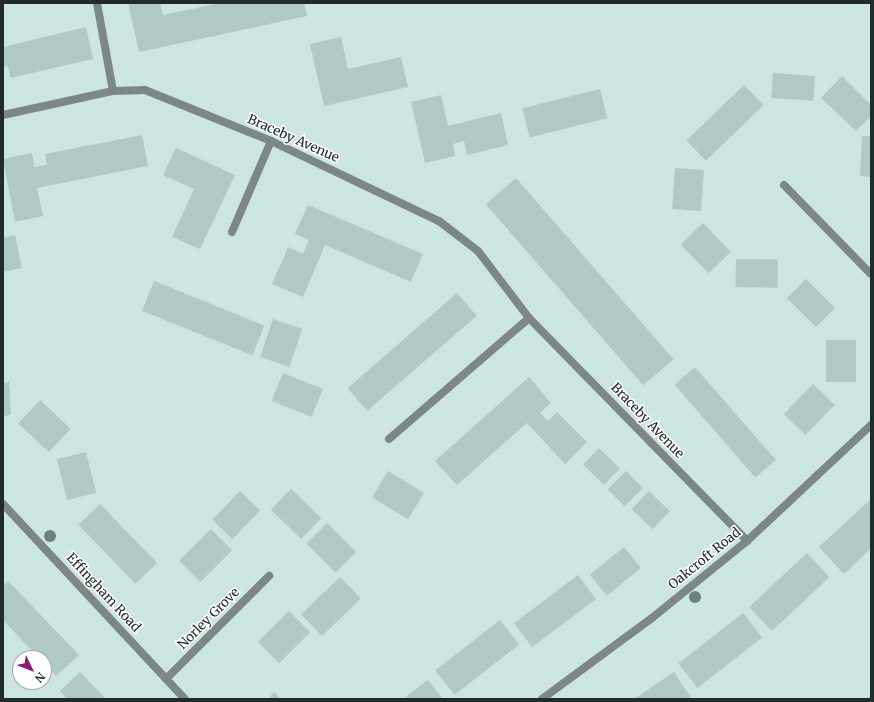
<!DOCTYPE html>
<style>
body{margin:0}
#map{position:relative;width:874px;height:702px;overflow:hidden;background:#cae5e2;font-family:Merriweather,serif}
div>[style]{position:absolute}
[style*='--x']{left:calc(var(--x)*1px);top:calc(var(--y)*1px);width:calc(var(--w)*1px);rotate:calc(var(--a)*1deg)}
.building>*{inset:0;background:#aec9c6;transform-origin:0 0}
.lane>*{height:8px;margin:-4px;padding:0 4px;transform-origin:4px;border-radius:4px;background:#7c8786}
.street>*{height:8px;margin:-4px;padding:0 4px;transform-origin:4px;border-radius:4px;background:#7c8786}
.trees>*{width:12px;height:12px;margin:-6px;border-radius:50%;background:#6a8280}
span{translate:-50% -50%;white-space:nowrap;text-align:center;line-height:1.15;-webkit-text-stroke:3px #fff;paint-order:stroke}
.street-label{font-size:13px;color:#212b2a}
.frame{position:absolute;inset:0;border:4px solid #212b2a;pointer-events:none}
.north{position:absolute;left:12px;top:650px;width:40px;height:40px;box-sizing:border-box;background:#fff;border:1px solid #a6aaaa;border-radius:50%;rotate:133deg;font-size:11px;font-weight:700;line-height:16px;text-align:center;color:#212b2a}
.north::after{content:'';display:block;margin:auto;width:14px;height:18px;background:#921976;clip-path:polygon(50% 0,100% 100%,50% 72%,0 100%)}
</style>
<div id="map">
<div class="building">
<i style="clip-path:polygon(128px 3px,160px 3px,163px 15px,220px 3px,304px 3px,307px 16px,139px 52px)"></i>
<i style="clip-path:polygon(86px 27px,93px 59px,10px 78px,8px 66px,3px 67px,3px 47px)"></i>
<i style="clip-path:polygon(341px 37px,348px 69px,401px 57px,408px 87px,324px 106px,310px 44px)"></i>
<i style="left:773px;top:73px;width:42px;height:25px;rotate:4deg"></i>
<i style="clip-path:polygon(842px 76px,871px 105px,871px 116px,856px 131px,821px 98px)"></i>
<i style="left:744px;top:85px;width:28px;height:80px;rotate:46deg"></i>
<i style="left:600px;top:89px;width:30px;height:80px;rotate:76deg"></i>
<i style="clip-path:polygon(441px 95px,448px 126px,501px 113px,508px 145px,467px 155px,464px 141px,453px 144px,455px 156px,425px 163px,411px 102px)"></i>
<i style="clip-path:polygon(142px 135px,148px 166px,37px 188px,43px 216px,15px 222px,3px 159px,32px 153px,34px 167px,47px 165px,45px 154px)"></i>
<i style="clip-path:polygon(862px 136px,871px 136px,871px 177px,860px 176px)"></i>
<i style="clip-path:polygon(176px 148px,235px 175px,200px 249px,172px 237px,194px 189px,163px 175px)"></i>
<i style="left:675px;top:168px;width:29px;height:41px;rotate:4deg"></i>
<i style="left:516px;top:178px;width:240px;height:40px;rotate:49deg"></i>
<i style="clip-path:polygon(308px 205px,423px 254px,411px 282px,325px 245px,303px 297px,272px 284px,288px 247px,303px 254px,309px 240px,295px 234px)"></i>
<i style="left:703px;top:223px;width:40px;height:31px;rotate:46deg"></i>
<i style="clip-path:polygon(15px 235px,22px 268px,3px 272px,3px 238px)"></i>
<i style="left:736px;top:259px;width:42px;height:28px;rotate:1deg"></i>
<i style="left:806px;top:279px;width:41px;height:27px;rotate:45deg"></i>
<i style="left:154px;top:281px;width:119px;height:32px;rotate:22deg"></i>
<i style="left:457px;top:293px;width:30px;height:145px;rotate:49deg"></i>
<i style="left:273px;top:319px;width:31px;height:40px;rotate:19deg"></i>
<i style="left:826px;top:340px;width:30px;height:42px"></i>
<i style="left:695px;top:367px;width:123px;height:27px;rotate:49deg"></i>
<i style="left:283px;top:373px;width:43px;height:30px;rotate:22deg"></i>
<i style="clip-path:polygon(529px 377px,551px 403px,540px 413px,548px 421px,557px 412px,587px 442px,565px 464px,527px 423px,457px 485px,435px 461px)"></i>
<i style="clip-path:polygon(9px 382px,11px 415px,3px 416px,3px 383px)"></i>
<i style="left:813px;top:384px;width:30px;height:42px;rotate:44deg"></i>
<i style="left:40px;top:400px;width:42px;height:32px;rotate:43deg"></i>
<i style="left:599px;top:448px;width:29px;height:23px;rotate:44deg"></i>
<i style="left:86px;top:452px;width:42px;height:30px;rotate:76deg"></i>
<i style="left:388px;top:471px;width:42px;height:31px;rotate:31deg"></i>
<i style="left:626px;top:471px;width:24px;height:26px;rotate:45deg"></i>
<i style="left:291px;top:489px;width:42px;height:29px;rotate:44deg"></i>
<i style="left:240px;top:491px;width:28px;height:40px;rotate:44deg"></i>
<i style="left:649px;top:491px;width:29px;height:25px;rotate:44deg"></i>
<i style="clip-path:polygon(871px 499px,871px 548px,844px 574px,819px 547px)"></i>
<i style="left:100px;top:504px;width:82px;height:30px;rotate:46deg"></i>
<i style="left:327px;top:523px;width:41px;height:29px;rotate:45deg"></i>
<i style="left:211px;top:529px;width:30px;height:45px;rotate:45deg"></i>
<i style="left:624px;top:547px;width:27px;height:44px;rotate:51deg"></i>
<i style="left:807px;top:553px;width:33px;height:79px;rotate:47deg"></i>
<i style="left:578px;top:575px;width:30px;height:80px;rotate:53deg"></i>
<i style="left:340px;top:577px;width:30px;height:54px;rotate:46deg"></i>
<i style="clip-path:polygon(8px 581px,79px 655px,56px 676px,44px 663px,44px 658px,39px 658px,3px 620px,3px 586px)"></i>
<i style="left:289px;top:611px;width:30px;height:44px;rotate:45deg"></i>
<i style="left:743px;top:613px;width:31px;height:82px;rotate:52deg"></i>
<i style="left:500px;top:620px;width:31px;height:82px;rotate:52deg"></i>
<i style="clip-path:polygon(80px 672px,106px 699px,67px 699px,60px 691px)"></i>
<i style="clip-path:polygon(674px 672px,691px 698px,634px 699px)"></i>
<i style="clip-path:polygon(428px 680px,443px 699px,403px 699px)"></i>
<i style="clip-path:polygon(274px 692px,281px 699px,268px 699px)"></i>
</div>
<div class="lane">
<i style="--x:97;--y:3;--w:89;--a:79.7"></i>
</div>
<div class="street">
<i style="--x:3;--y:115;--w:113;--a:-12.3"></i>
<i style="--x:113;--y:91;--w:32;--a:-2"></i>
<i style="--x:145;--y:90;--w:136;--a:22"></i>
<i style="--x:271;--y:141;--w:186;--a:25.5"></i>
<i style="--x:439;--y:221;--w:49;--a:37.6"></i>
<i style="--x:478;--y:251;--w:84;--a:52.7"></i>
<i style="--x:529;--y:318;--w:312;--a:45.6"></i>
<i style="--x:784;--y:185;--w:124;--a:45.7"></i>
<i style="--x:232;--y:232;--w:99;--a:-66.8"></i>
<i style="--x:389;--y:439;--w:185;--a:-40.8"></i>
<i style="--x:3;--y:504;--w:267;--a:47"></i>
<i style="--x:166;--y:679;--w:146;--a:-45"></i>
<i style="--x:542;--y:699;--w:137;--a:-36.4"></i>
<i style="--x:652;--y:618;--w:122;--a:-39"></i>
<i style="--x:747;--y:541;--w:170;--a:-43.1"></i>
</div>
<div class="trees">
<i style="left:50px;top:536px"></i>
<i style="left:695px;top:597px"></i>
</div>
<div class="street-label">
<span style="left:293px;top:139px;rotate:24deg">Braceby Avenue</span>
<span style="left:647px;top:421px;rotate:46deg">Braceby Avenue</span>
<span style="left:705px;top:559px;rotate:-39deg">Oakcroft Road</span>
<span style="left:103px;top:593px;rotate:47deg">Effingham Road</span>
<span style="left:209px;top:619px;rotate:-45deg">Norley Grove</span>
</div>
<div class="frame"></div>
<div class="north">N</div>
</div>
